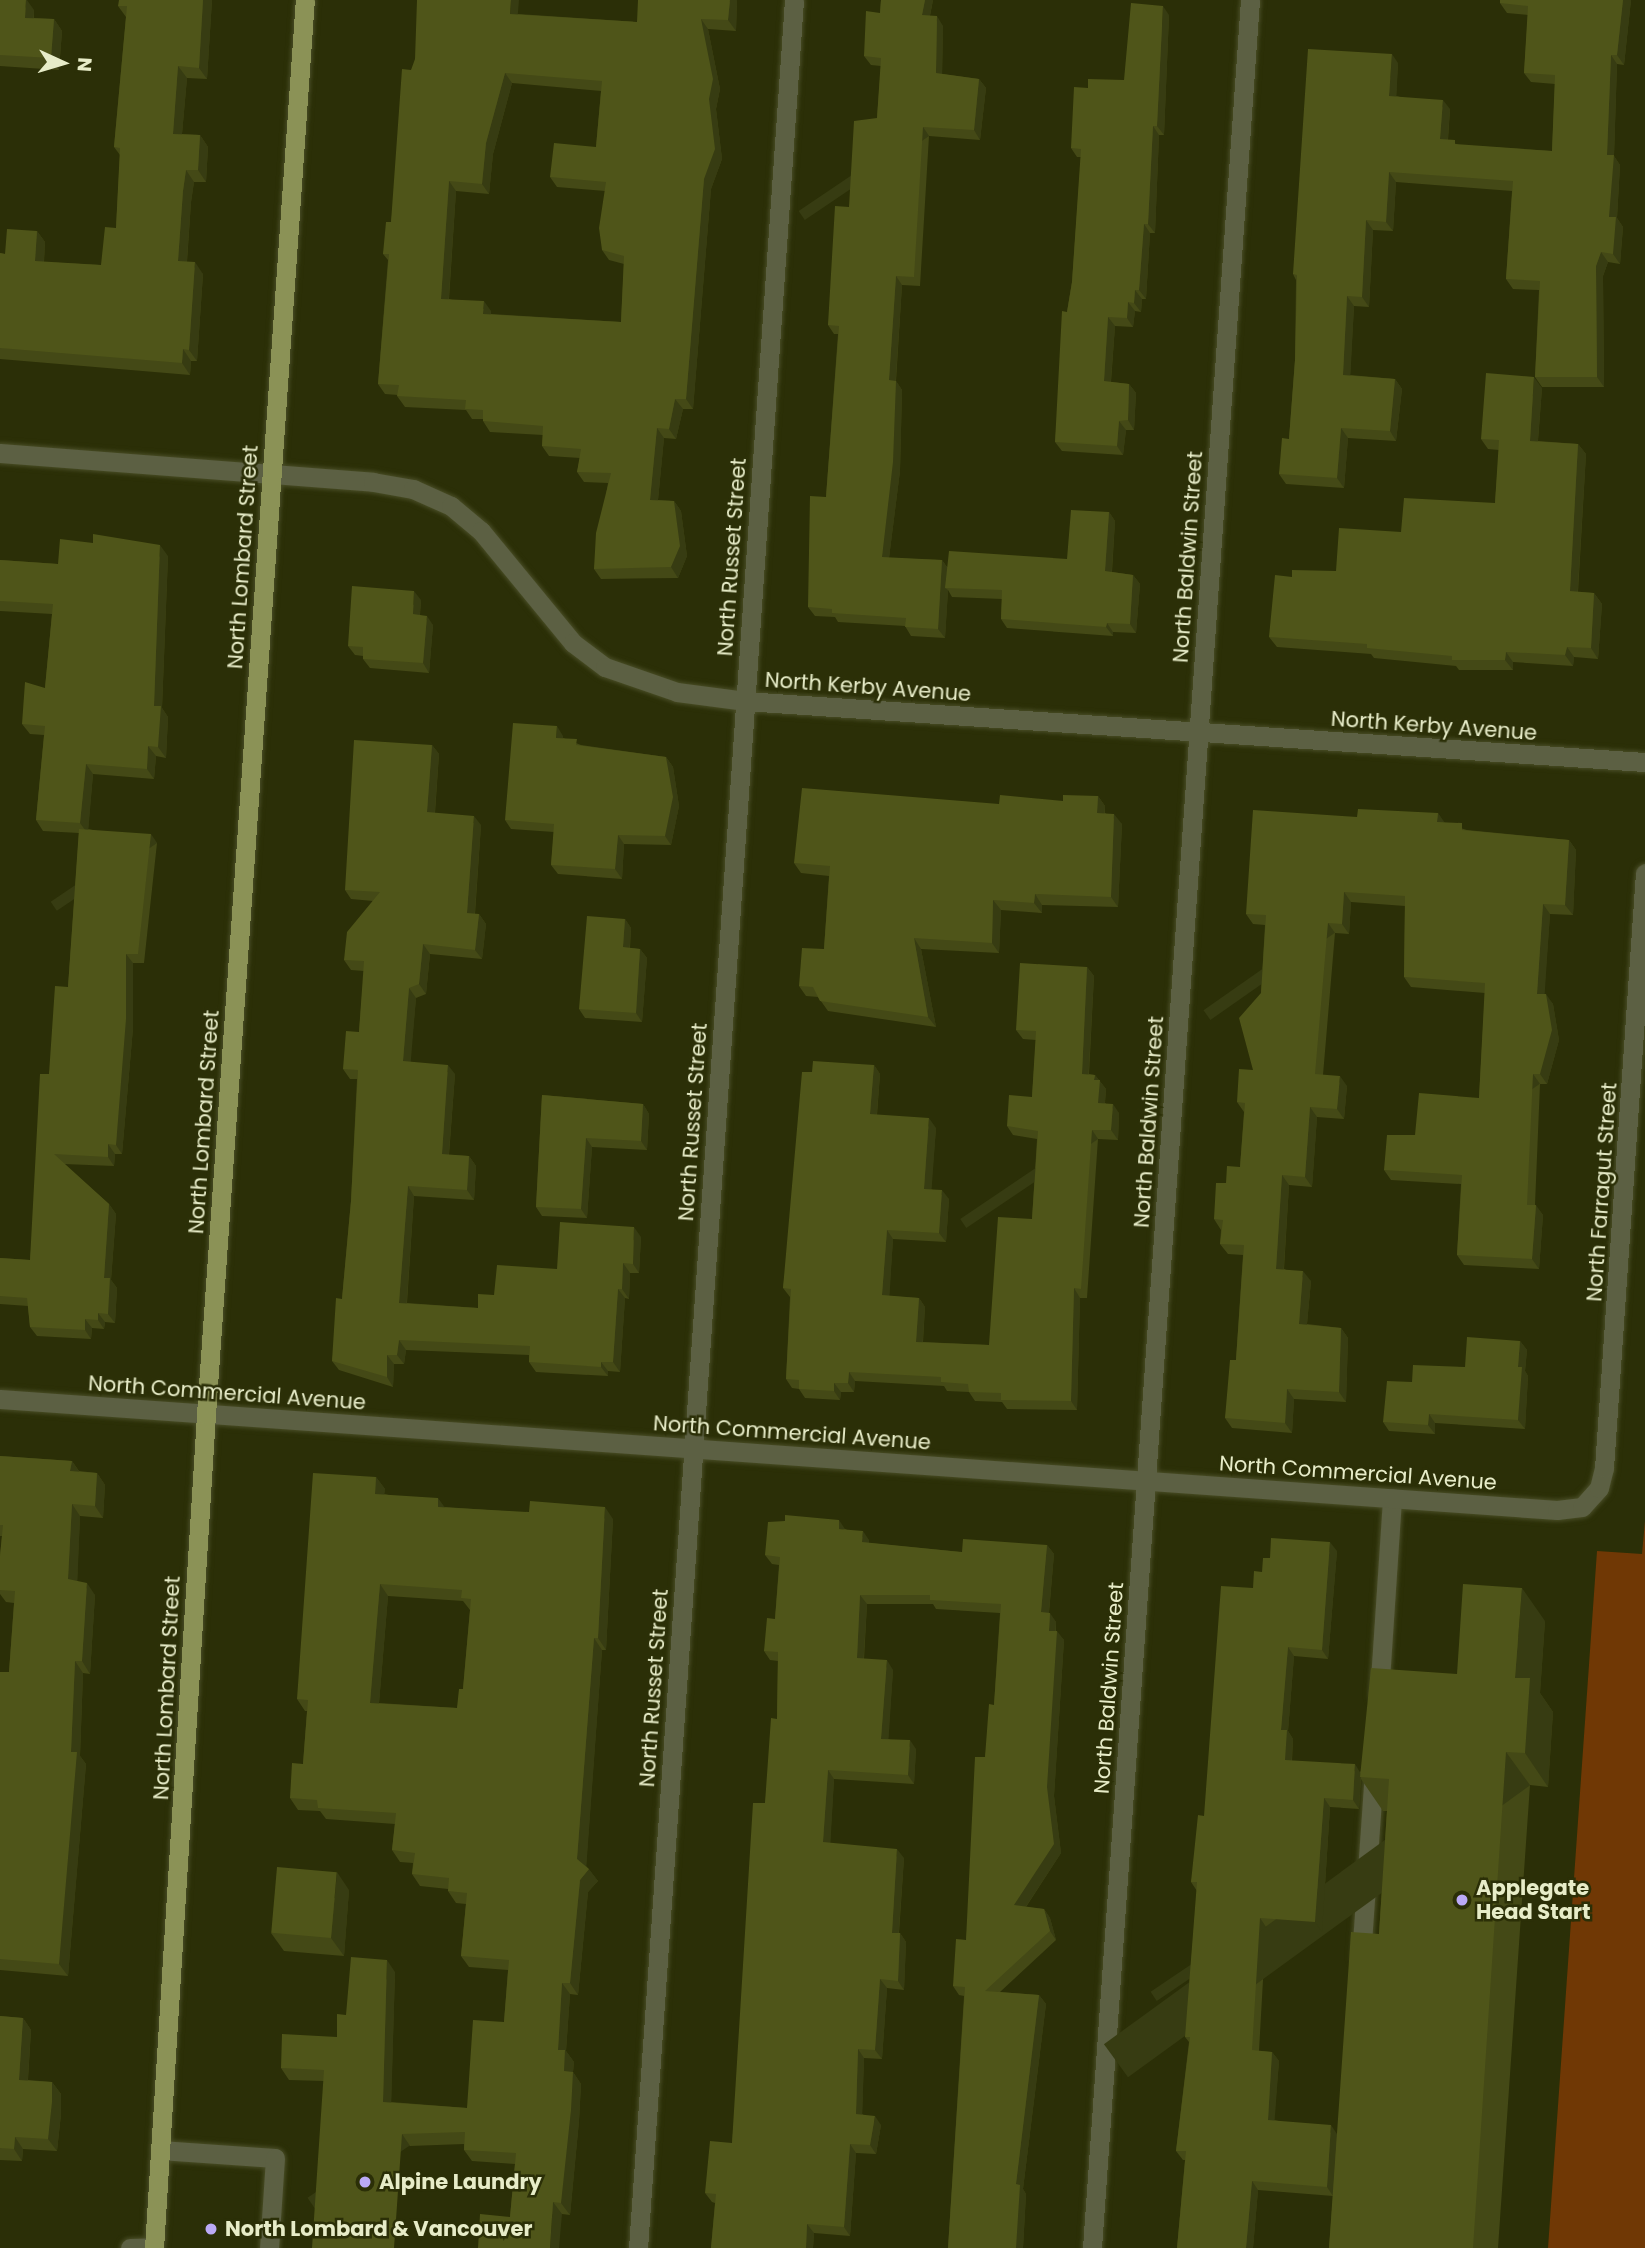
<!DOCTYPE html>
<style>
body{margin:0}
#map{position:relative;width:1645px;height:2248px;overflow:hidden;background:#2b2f07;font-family:Poppins,sans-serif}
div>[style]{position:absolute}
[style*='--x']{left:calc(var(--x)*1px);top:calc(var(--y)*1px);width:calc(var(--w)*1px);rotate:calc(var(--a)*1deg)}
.green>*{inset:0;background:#703805}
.roads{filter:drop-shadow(0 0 2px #494d26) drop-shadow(0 0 2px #494d26)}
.service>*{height:19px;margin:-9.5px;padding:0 9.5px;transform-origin:9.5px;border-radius:9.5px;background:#5c6043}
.minor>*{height:19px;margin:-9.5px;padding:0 9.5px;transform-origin:9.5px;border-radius:9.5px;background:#5c6043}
.primary>*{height:19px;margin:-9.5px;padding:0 9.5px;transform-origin:9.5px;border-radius:9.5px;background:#8b9256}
.wall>*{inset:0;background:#444916}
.shaded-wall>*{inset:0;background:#373c12;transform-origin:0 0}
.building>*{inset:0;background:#4f5519;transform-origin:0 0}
.dots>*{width:19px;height:19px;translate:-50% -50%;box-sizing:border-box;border:4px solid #2b2f07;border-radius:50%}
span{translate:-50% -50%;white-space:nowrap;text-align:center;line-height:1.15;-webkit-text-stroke:5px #2b2f07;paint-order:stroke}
.street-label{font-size:21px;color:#e7ecc8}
.poi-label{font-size:21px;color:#e7ecc8;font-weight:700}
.left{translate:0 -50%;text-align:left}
.north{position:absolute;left:28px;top:28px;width:70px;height:70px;-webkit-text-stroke:5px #2b2f07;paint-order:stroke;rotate:94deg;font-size:19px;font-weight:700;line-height:28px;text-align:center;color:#e7ecc8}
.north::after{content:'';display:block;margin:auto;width:24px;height:32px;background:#e7ecc8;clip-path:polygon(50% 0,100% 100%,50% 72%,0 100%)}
</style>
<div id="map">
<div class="green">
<i style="clip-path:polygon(1645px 1521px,1645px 2248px,1548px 2248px,1597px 1551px,1642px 1554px)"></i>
</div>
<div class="roads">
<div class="service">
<i style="--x:1379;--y:1695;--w:197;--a:-86.2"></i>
<i style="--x:1361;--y:1957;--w:186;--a:-86"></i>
<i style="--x:160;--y:2150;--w:115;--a:4"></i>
<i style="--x:275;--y:2158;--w:90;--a:93.8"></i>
<i style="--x:130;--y:2248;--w:24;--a:-2"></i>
</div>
<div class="minor">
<i style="--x:0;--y:453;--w:374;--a:4.4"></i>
<i style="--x:373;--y:482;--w:41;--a:9.9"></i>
<i style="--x:413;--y:489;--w:42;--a:24.1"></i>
<i style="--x:451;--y:506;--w:39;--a:40"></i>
<i style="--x:481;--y:531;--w:145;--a:50.6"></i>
<i style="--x:573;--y:643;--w:40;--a:37"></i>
<i style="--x:605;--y:667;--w:76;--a:19.1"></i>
<i style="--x:677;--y:692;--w:69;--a:7.5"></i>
<i style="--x:745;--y:701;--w:902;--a:3.88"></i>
<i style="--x:0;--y:1399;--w:1561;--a:4.08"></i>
<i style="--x:1557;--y:1510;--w:25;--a:-7"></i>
<i style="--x:1582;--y:1507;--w:25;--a:-48"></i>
<i style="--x:1599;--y:1488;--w:21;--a:-76"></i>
<i style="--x:1604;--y:1468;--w:596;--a:-86.06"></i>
<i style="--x:638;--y:2248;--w:2253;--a:-86.03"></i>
<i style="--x:1092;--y:2248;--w:2254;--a:-85.98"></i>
</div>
<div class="primary">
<i style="--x:154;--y:2248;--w:836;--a:-86.43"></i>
<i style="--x:206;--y:1414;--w:1417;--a:-86"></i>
</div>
</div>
<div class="wall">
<i style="clip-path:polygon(0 0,34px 10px,34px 18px,54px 19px,62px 31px,59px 70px,0 66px)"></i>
<i style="clip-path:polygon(212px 0,207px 79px,187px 78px,182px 134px,200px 135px,208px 147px,206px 182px,194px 182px,191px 202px,187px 262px,203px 274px,197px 361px,191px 361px,190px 375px,0 359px,0 253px,5px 254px,37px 231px,45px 242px,44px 262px,101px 265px,116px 228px,120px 155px,114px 147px,126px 17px,118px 6px)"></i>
<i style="clip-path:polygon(evenodd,737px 0,736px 31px,708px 29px,720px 89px,716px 109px,722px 159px,711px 189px,693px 409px,683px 409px,676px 439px,664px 438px,658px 500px,674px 501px,681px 511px,687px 556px,678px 578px,601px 579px,594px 569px,608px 483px,584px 482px,577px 472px,580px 458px,549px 456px,542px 446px,543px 435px,490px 432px,483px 421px,483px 419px,472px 419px,466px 410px,405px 407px,397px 396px,398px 395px,385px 394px,378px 384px,388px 260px,383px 254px,391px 222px,411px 70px,518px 14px,637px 22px,737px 0,512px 83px,601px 91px,596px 147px,550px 177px,557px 187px,605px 191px,602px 250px,609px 260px,624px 264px,621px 322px,491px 314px,491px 311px,449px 299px,456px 191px,489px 194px,493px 154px,512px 83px)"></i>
<i style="clip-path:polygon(881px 0,933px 0,930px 16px,943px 26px,942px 74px,979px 79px,986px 88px,980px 140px,929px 136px,920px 286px,902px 285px,896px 381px,902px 390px,900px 471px,889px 558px,942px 560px,947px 567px,1067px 559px,1109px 512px,1115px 521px,1112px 572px,1133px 575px,1140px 584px,1136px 633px,1113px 632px,1113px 636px,1007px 628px,1001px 619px,1002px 599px,952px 597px,948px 590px,945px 638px,911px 636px,905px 626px,838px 622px,835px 617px,815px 616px,808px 607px,826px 497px,838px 334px,834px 334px,828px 325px,849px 207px,877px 118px,881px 66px,871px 65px,864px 56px,880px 13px)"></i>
<i style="clip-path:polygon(1500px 0,1631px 0,1624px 65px,1617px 64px,1614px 156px,1620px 165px,1617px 218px,1623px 227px,1620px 264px,1608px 262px,1603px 276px,1604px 387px,1542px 387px,1535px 377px,1539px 290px,1513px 289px,1506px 279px,1512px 191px,1396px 182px,1393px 231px,1373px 230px,1369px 307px,1354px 306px,1350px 375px,1395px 379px,1402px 389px,1396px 441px,1348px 438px,1344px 488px,1286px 484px,1279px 474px,1289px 439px,1295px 360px,1296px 280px,1293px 274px,1398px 63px,1396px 96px,1450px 109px,1448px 140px,1458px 145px,1552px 151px,1555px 84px,1531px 82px,1524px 73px,1528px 15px,1507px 13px,1500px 3px)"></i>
<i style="clip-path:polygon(1169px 15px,1164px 135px,1159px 135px,1155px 233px,1150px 233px,1146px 299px,1142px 299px,1141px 312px,1135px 311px,1133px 327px,1115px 326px,1111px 382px,1129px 384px,1136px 393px,1134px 430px,1126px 430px,1123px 455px,1062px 451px,1055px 442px,1067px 312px,1072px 282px,1081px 157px,1077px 157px,1071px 148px,1124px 80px)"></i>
<i style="clip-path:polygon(1542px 388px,1538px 441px,1578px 444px,1586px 454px,1578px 592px,1594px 593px,1602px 604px,1598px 659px,1574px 657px,1573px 666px,1513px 662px,1513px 670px,1459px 670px,1456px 666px,1374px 658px,1371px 654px,1277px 647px,1269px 637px,1292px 577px,1336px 571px,1401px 532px,1495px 503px,1499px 450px,1488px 449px,1481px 439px)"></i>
<i style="clip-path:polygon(168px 556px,162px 708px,168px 717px,166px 758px,156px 756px,154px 779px,93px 774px,88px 829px,157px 843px,144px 963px,133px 963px,133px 1028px,122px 1154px,115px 1154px,114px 1166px,64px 1164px,109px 1204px,116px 1214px,111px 1280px,117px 1288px,115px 1323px,105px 1322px,104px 1329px,92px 1328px,91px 1339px,37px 1336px,30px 1327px,28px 1306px,0 1304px,0 1258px,30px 1260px,49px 1074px,68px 987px,79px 833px,43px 831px,36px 820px,44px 735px,30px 734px,22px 724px,45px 688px,52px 614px,0 611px,0 560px,58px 564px)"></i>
<i style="clip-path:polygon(421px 600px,420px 615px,433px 625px,429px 673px,370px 668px,363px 659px,363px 656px,355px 655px,348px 646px)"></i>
<i style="clip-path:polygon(563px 736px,563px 738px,581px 745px,666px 757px,673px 767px,679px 806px,671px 845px,624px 844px,622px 879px,558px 874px,551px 865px,554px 832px,511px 829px,505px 820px)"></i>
<i style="clip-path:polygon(432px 745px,439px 754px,435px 813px,481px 825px,475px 914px,479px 914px,486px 924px,482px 959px,430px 954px,426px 994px,416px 998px,410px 1062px,455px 1074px,449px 1155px,469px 1156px,476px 1166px,474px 1200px,414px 1196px,407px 1303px,478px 1308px,494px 1295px,641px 1237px,639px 1273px,630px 1273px,629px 1299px,625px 1298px,620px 1372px,608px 1371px,608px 1376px,536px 1372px,529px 1362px,529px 1355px,406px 1350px,404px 1364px,394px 1364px,393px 1387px,339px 1370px,332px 1361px,342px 1299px,351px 1201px,357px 1079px,350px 1079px,343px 1069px,359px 1032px,364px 971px,351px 970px,344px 960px,373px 901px,351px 899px,345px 890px)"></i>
<i style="clip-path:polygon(1098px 796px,1105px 806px,1105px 813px,1122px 824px,1118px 907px,1042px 905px,1042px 913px,1001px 910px,999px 953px,921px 949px,936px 1027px,828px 1011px,818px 997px,806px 996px,799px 986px,824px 949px,829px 876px,801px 873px,794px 863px,999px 804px,1063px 801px)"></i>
<i style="clip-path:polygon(1438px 813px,1444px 823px,1467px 830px,1569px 840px,1576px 850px,1573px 915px,1550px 914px,1544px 994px,1553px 1004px,1559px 1040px,1547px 1084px,1540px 1084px,1535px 1205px,1543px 1215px,1539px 1269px,1464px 1265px,1457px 1255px,1461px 1184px,1391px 1180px,1384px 1170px,1415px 1135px,1479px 1098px,1485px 993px,1411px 987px,1404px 977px,1405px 906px,1351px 902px,1349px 934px,1335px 933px,1323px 1075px,1347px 1086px,1344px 1119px,1317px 1117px,1312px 1187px,1289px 1185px,1284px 1269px,1311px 1281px,1307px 1324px,1341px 1328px,1348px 1338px,1346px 1402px,1294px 1399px,1292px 1433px,1232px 1428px,1225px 1418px,1236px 1360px,1243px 1255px,1228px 1254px,1220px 1244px,1221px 1230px,1214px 1219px,1226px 1183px,1240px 1167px,1244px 1112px,1237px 1102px,1253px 1070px,1261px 993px,1265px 925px,1253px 924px,1246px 914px,1357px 817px)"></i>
<i style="clip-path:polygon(625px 919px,631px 928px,630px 948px,640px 949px,647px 958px,642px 1022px,585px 1018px,579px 1009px)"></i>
<i style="clip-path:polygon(1087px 967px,1094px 976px,1089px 1074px,1095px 1075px,1106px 1089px,1105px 1103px,1119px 1113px,1118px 1140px,1098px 1139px,1087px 1298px,1080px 1298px,1077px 1410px,1007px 1409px,1002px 1402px,975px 1401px,969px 1392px,947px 1391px,944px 1386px,855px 1381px,854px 1392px,841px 1392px,840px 1400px,805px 1398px,799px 1389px,792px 1388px,786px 1379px,790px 1297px,783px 1288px,812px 1072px,874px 1065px,880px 1074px,877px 1115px,936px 1128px,931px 1189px,949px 1199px,946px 1242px,893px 1239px,889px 1296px,919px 1298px,925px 1307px,923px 1342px,989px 1345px,1032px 1219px,1037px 1139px,1013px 1135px,1007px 1126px,1032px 1097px,1036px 1040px,1023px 1039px,1016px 1030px)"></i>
<i style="clip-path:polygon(542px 1095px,643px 1104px,649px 1114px,647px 1150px,592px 1147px,587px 1218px,542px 1216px,536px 1207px)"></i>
<i style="clip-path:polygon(1520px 1341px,1527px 1350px,1525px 1371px,1528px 1376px,1525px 1429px,1435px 1423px,1435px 1434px,1389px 1431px,1383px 1422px,1412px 1382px,1465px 1367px)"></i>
<i style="clip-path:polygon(0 1456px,72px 1461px,79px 1471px,97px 1473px,105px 1485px,103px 1518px,80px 1516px,77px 1581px,95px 1595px,90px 1674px,83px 1673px,80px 1756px,86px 1764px,68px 1976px,0 1970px,0 1672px,9px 1672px,14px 1603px,6px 1602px,0 1594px,0 1556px,2px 1536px,0 1536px)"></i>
<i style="clip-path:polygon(evenodd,376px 1477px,385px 1489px,384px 1494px,445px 1507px,613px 1519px,606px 1650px,602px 1650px,586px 1866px,598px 1881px,588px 1892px,578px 1995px,570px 1994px,566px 2051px,574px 2062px,573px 2072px,581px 2084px,579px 2121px,570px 2215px,562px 2214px,510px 2217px,515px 2164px,472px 2161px,464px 2150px,464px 2144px,410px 2146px,324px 2081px,289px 2080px,281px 2068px,337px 2037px,346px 2015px,395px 1972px,391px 2102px,467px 2108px,504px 2022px,508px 1970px,469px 1967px,461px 1956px,466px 1904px,456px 1903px,448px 1891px,448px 1889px,420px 1886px,412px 1874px,413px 1863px,400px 1862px,392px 1850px,395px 1824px,326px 1819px,320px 1811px,298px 1810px,290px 1798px,303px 1764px,307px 1711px,305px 1711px,297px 1699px,376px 1477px,388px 1596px,463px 1601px,470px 1610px,463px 1689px,457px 1708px,379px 1703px,388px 1596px)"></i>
<i style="clip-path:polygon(845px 1529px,869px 1540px,869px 1543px,962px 1552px,1047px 1545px,1054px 1554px,1049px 1613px,1056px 1622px,1056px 1631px,1064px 1640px,1054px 1796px,1061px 1853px,1026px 1907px,1044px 1909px,1050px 1918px,1056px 1940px,1000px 1992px,1039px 1995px,1046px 2004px,1023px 2189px,1026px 2194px,1023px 2248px,948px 2248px,964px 1996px,959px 1995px,953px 1986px,966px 1940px,985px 1757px,994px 1705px,1000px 1613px,936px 1609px,933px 1604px,867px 1604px,864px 1659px,893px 1670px,888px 1739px,916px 1749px,914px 1784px,834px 1779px,830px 1843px,904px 1858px,899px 1933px,900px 1933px,906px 1942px,904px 1990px,887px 1988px,882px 2059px,864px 2058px,862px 2114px,881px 2125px,876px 2154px,856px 2153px,850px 2236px,814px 2233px,813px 2248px,711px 2248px,715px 2203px,712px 2202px,705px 2193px,732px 2143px,765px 1803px,777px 1719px,778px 1661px,770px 1660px,764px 1651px,775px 1619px,779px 1565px,772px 1564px,765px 1555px)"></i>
<i style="clip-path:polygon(evenodd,1337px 1551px,1328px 1659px,1294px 1656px,1288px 1731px,1293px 1739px,1292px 1761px,1360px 1772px,1457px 1674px,1545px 1621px,1540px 1693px,1553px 1712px,1548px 1787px,1530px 1785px,1498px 2248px,1329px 2248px,1333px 2196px,1258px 2190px,1253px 2248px,1177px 2248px,1185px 2160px,1183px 2160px,1176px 2151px,1189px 2042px,1185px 2037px,1197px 1891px,1191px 1882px,1253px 1588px,1270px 1558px,1337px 1551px,1361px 1779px,1383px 1811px,1387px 1811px,1379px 1934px,1337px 2134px,1274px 2120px,1279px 2061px,1272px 2052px,1259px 2051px,1266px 1927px,1322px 1932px,1330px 1807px,1359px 1809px,1361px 1779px)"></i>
<i style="clip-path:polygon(349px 1890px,344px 1956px,284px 1951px,271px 1933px)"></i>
<i style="clip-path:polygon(0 2016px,23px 2018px,31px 2030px,28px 2080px,52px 2082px,61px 2094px,61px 2114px,57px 2151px,23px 2149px,22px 2161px,0 2160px)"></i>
</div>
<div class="shaded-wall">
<i style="clip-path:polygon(26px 0,27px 0,34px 10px,33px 29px,25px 18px)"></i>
<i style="clip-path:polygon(203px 0,212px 0,207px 79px,199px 68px)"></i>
<i style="clip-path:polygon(511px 0,519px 0,517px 24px,510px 14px)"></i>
<i style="clip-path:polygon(730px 0,737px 0,736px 31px,728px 20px)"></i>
<i style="clip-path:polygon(925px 0,933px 0,928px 24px,922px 15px)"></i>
<i style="clip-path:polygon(1623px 0,1631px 0,1624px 65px,1617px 55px)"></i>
<i style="clip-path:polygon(1163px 6px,1169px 15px,1164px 135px,1157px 126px)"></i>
<i style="clip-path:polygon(937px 16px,943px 26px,942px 82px,936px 73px)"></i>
<i style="clip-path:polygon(54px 19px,62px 31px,59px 70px,51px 58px)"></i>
<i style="clip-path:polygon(701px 19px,708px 29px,720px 89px,716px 109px,722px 159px,711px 189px,693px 409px,686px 399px,704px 179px,709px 99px)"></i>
<i style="clip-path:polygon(1392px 54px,1398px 63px,1396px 106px,1389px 96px)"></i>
<i style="clip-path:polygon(1611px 55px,1617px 64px,1614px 156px,1620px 165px,1617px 218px,1623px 227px,1620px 264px,1613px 254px,1609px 217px,1607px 155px)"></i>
<i style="clip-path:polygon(178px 66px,187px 78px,181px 145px,173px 134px)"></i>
<i style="clip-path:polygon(505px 73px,512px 83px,493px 154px,489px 194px,482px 184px,486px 143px)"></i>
<i style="clip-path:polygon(979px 79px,986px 88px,980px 140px,974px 130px)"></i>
<i style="clip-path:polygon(1443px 100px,1450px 109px,1447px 149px,1440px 139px)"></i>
<i style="clip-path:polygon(1153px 126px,1159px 135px,1155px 233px,1148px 224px)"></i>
<i style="left:923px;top:127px;width:11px;height:150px;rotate:56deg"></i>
<i style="clip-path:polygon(200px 135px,208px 147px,206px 182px,198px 170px)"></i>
<i style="clip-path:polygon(186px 170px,194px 182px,191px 202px,186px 273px,178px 261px,183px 191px)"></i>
<i style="clip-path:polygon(1389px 172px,1396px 182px,1393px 231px,1386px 222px)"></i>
<i style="clip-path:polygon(449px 181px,456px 191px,448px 309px,441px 299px)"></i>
<i style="clip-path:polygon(1366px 220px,1373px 230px,1369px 307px,1362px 297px)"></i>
<i style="clip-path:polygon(1144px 224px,1150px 233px,1146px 299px,1139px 290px)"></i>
<i style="clip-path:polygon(37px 231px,45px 242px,43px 273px,35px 261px)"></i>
<i style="clip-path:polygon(1601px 252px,1608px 262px,1603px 276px,1604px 387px,1597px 377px,1596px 266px)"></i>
<i style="clip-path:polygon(195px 262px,203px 274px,197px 361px,189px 350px)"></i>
<i style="clip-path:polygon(896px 276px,902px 285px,895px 390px,889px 380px)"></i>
<i style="clip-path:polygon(1135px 290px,1142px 299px,1141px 312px,1134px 303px)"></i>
<i style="clip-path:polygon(1347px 296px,1354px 306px,1350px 384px,1343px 375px)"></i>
<i style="clip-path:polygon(484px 301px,491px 311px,490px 324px,483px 314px)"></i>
<i style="clip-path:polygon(1128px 302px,1135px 311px,1133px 327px,1127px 318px)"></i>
<i style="clip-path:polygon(1108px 317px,1115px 326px,1110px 391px,1104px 381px)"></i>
<i style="clip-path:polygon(183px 349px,191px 361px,190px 375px,182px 363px)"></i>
<i style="clip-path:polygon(1534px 377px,1542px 388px,1537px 451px,1530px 441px)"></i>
<i style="clip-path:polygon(1395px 379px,1402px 389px,1396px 441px,1390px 431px)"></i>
<i style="clip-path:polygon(896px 381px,902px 390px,900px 471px,888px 566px,882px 557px)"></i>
<i style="clip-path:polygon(1129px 384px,1136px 393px,1134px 430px,1128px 420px)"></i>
<i style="clip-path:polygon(675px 399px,683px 409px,676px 439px,669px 429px)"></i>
<i style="clip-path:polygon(1119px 421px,1126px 430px,1123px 455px,1117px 446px)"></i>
<i style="clip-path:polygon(657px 428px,664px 438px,657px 510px,650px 500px)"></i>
<i style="clip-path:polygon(1341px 428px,1348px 438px,1344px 488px,1337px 478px)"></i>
<i style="clip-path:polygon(1578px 444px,1586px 454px,1577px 602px,1570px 591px)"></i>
<i style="clip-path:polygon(674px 501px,681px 511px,687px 556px,678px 578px,671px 567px)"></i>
<i style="clip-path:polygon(1109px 512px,1115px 521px,1111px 581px,1105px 571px)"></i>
<i style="clip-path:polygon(160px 545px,168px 556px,162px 708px,168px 717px,166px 758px,158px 747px,154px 706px)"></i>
<i style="clip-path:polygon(942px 560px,949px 570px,945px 588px,948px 590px,945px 638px,938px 629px)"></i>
<i style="clip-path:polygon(1133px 575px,1140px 584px,1136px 633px,1130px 624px)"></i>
<i style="clip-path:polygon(414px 591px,421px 600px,419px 623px,413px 614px)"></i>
<i style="clip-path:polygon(1594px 593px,1602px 604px,1598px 659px,1591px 648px)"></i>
<i style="clip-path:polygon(427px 616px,433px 625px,429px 673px,423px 663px)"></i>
<i style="clip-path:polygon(1107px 623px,1113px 632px,1113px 636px,1106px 627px)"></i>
<i style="clip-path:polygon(1567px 647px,1574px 657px,1573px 666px,1565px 655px)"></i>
<i style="clip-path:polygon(1506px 652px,1513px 662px,1513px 670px,1505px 660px)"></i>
<i style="clip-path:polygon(557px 726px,563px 736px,563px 747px,556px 738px)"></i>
<i style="clip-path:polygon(432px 745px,439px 754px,434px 822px,427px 812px)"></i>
<i style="clip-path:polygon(148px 746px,156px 756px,154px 779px,147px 769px)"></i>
<i style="clip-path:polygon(666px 757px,673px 767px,679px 806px,671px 845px,665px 836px)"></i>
<i style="clip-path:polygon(86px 764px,93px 774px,88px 834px,80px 823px)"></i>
<i style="clip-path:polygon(1098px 796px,1105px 806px,1104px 823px,1097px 813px)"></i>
<i style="clip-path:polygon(1438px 813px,1445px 823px,1437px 822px)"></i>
<i style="clip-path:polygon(1114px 814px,1122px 824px,1118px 907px,1111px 897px)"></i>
<i style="clip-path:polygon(474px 816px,481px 825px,474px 923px,467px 913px)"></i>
<i style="left:151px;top:834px;width:11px;height:121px;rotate:56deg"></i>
<i style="clip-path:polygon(618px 835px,624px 844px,622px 879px,615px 869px)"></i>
<i style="clip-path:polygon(1569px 840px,1576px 850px,1573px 915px,1565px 905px)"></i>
<i style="clip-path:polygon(1344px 892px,1351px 902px,1349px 934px,1342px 924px)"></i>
<i style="clip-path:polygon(1035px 894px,1042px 905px,1042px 913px,1034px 903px)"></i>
<i style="clip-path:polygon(993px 900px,1001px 910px,999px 953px,992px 943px)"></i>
<i style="clip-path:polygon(1543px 904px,1550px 914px,1544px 1004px,1537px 994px)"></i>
<i style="clip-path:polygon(479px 914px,486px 924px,482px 959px,475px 950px)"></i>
<i style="clip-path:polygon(625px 919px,631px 928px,629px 956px,623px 947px)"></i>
<i style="left:1328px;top:923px;width:12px;height:152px;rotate:55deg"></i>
<i style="clip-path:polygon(914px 938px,921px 949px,936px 1027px,928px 1017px)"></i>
<i style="clip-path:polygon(423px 944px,430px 954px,426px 994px,419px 984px)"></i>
<i style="clip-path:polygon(640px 949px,647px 958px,642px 1022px,636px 1013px)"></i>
<i style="clip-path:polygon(126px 954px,133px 963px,133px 1028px,122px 1154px,116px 1145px)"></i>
<i style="clip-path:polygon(1087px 967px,1094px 976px,1088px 1083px,1082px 1074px)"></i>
<i style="clip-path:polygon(409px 988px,416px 998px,410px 1071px,403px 1061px)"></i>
<i style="clip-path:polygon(1546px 994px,1553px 1004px,1559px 1040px,1547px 1084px,1540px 1074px)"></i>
<i style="clip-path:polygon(448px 1065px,455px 1074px,448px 1164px,442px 1154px)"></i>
<i style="clip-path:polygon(874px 1065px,880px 1074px,876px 1123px,870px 1114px)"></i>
<i style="left:1533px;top:1074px;width:12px;height:131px;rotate:55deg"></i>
<i style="clip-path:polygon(1095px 1075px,1106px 1089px,1104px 1112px,1098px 1103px,1094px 1080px)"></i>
<i style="clip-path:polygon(1340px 1076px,1347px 1086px,1344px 1119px,1337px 1109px)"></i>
<i style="clip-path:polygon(643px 1104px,649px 1114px,647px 1150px,641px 1141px)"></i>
<i style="clip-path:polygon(1113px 1104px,1119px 1113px,1118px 1140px,1111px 1130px)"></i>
<i style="clip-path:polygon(1310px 1107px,1317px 1117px,1312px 1187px,1305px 1177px)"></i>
<i style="clip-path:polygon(929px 1118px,936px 1128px,931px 1198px,924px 1189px)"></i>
<i style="left:1092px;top:1130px;width:11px;height:159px;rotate:56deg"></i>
<i style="clip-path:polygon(586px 1138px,592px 1147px,587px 1218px,581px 1209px)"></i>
<i style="clip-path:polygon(108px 1144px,115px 1154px,114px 1166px,108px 1157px)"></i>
<i style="clip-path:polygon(469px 1156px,476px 1166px,474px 1200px,467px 1190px)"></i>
<i style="clip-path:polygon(1282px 1175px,1289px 1185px,1283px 1279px,1276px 1269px)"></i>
<i style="clip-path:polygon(408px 1186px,414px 1196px,406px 1312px,399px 1303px)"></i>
<i style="clip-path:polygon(942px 1190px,949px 1199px,946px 1242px,939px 1233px)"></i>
<i style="clip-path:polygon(109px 1204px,116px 1214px,111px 1280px,117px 1288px,115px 1323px,108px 1314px,104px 1278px)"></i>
<i style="clip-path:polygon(1536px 1205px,1543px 1215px,1539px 1269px,1532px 1259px)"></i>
<i style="clip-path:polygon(634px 1227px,641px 1237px,639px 1273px,633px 1264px)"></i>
<i style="clip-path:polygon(887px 1230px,893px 1239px,889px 1304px,882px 1295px)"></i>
<i style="clip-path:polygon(623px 1263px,630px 1273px,629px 1299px,622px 1289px)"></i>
<i style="clip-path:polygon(1303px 1271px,1311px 1281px,1306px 1334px,1299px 1324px)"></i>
<i style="clip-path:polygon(1074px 1288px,1080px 1298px,1077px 1410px,1071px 1401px)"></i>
<i style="clip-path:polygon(618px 1289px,625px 1298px,620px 1372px,613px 1362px)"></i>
<i style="clip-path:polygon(919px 1298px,925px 1307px,922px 1351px,916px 1342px)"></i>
<i style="clip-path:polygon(98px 1313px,105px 1322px,104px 1329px,98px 1320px)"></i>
<i style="clip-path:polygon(85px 1319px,92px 1328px,91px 1339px,85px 1330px)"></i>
<i style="clip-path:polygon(1341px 1328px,1348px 1338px,1346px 1402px,1339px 1392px)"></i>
<i style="clip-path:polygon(399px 1340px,406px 1350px,404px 1364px,397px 1355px)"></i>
<i style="clip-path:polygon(1520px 1341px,1527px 1350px,1525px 1371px,1528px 1376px,1525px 1429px,1518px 1420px,1518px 1367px)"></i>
<i style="clip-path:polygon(387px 1355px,394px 1364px,393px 1387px,387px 1377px)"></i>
<i style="clip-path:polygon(601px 1362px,608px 1371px,608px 1376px,601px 1367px)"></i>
<i style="clip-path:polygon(849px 1372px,855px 1381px,854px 1392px,848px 1383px)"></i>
<i style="clip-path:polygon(834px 1383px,841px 1392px,840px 1400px,834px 1391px)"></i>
<i style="clip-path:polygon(1287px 1389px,1294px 1399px,1292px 1433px,1285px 1423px)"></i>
<i style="clip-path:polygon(1429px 1414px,1435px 1423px,1435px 1434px,1428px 1425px)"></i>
<i style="clip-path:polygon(72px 1461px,80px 1473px,70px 1471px)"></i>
<i style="clip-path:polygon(97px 1473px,105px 1485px,103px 1518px,95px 1506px)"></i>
<i style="clip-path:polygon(376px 1477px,385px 1489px,383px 1506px,375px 1494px)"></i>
<i style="clip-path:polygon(438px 1498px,446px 1509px,438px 1507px)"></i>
<i style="clip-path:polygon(72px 1504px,80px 1516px,77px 1591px,68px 1579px)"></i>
<i style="clip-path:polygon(605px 1507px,613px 1519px,606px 1650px,598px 1638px)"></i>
<i style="clip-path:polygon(839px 1520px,845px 1529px,839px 1529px)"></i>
<i style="clip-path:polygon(863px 1531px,869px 1540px,869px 1551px,862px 1542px)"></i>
<i style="clip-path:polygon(1330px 1542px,1337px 1551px,1328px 1659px,1322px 1650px)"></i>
<i style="clip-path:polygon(1047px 1545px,1054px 1554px,1048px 1622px,1041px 1612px)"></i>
<i style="clip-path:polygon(87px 1583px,95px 1595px,90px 1674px,82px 1661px)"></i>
<i style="clip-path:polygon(380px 1584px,388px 1596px,378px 1715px,370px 1703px)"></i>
<i style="clip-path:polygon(1522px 1588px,1545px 1621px,1540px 1693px,1553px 1712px,1548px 1787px,1525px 1753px,1515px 1678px)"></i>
<i style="clip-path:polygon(860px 1595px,867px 1604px,863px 1667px,857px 1658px)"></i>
<i style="clip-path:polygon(1050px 1613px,1056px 1622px,1055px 1640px,1049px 1631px)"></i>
<i style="clip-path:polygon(1057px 1631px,1064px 1640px,1054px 1796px,1061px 1853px,1021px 1914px,1014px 1905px)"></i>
<i style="clip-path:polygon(594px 1638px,602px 1650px,586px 1871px,577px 1859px)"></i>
<i style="clip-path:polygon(1288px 1647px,1294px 1656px,1288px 1731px,1293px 1739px,1291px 1769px,1285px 1760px,1281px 1730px)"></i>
<i style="clip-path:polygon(887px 1660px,893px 1670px,888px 1748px,881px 1739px)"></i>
<i style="clip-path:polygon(75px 1661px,83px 1673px,80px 1756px,86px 1764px,68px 1976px,59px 1964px,71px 1752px)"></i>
<i style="clip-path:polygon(910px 1740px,916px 1749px,914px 1784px,908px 1775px)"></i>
<i style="left:1506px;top:1752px;width:41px;height:497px;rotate:54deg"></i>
<i style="clip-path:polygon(1355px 1764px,1361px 1774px,1359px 1809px,1353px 1800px)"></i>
<i style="clip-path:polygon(828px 1770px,834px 1779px,830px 1851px,823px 1842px)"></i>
<i style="clip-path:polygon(1324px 1798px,1330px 1807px,1322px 1932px,1315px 1922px)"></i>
<i style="clip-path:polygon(897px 1849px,904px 1858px,898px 1942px,892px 1933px)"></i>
<i style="clip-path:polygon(589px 1869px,598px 1881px,588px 1892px,578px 1995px,570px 1983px,580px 1880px)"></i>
<i style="clip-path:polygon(337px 1872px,349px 1890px,344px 1956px,331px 1938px)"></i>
<i style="clip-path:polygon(1044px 1909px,1050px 1918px,1056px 1940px,1050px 1931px)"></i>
<i style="left:1260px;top:1918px;width:11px;height:132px;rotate:56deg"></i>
<i style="clip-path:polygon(900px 1933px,906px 1942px,904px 1990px,898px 1981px)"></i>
<i style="clip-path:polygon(387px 1960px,395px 1972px,391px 2113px,383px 2102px)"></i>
<i style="clip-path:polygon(880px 1979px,887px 1988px,882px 2059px,875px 2050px)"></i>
<i style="clip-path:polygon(562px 1983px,570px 1994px,566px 2051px,574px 2062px,573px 2072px,581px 2084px,579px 2121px,570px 2215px,561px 2203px,564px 2071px,558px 2050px)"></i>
<i style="clip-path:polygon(1039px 1995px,1046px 2004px,1023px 2189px,1026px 2194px,1023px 2248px,1016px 2248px,1016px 2184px)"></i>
<i style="clip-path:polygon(23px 2018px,31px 2030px,27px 2092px,19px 2080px)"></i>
<i style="clip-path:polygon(858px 2049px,864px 2058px,862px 2123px,856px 2114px)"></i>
<i style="clip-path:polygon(1272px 2052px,1279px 2061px,1274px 2129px,1268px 2120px)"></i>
<i style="clip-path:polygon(52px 2082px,61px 2094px,61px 2114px,57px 2151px,48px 2139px)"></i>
<i style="clip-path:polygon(875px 2116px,881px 2125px,876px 2154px,870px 2145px)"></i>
<i style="clip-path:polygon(1331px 2125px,1337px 2134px,1333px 2196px,1327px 2187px)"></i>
<i style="left:402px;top:2134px;width:14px;height:114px;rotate:56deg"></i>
<i style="clip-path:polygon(15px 2137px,23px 2149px,22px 2161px,14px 2149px)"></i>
<i style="clip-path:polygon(850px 2144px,856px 2153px,850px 2236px,844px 2227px)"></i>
<i style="clip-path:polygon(1252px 2181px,1258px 2190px,1253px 2248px,1246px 2248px)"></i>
<i style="clip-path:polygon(553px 2202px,562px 2214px,559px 2248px,550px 2248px)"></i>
<i style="clip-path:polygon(807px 2224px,814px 2233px,813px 2248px,806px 2248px)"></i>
</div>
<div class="building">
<i style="clip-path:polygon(0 0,26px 0,25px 18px,54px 19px,51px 58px,0 55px)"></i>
<i style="clip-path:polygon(119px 0,203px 0,199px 68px,178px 66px,173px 134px,200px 135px,198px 170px,186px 170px,183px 191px,178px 261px,195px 262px,189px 350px,183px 349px,182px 363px,0 348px,0 253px,5px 254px,7px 229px,37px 231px,35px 261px,101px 265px,105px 227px,116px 228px,120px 148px,114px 147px,127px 6px,118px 6px)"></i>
<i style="clip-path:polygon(evenodd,417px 0,511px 0,510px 14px,637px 22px,638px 0,730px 0,728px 20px,701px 19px,713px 79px,709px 99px,715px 149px,704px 179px,686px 399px,675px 399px,669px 429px,657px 428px,650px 500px,674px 501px,680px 546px,671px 567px,594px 569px,596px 533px,611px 473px,577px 472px,581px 449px,542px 446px,543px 426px,483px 421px,483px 410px,465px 409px,466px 400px,397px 396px,399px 385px,378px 384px,389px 254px,383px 254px,386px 222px,391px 222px,402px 69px,411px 70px,415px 59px,417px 0,505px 73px,602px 81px,596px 147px,554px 143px,550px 177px,606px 182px,599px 228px,602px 250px,624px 256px,621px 322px,483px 314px,484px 301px,441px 299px,449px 181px,482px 184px,486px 143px,505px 73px)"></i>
<i style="clip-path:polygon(881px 0,925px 0,922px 15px,937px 16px,936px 73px,979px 79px,974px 130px,923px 127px,914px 277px,896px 276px,889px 380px,896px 381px,893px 462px,882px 557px,942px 560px,938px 629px,905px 627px,906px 618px,832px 613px,832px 609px,808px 607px,810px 496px,826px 497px,839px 326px,828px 325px,835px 206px,849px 207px,854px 121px,877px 118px,881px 58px,864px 56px,866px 11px,880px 13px)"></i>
<i style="clip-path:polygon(1500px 0,1623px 0,1617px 55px,1611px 55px,1607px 155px,1614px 155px,1609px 217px,1616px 217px,1613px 254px,1601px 252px,1596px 266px,1597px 377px,1535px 377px,1540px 281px,1506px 279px,1513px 181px,1389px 172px,1386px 222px,1366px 220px,1362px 297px,1347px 296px,1343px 375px,1395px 379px,1390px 431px,1341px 428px,1337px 478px,1279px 474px,1282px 438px,1289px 439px,1295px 360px,1297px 275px,1293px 274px,1308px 49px,1392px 54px,1389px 96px,1443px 100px,1440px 139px,1455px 140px,1455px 144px,1552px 151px,1555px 75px,1524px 73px,1528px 6px,1500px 3px)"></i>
<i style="clip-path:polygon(1131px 3px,1163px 6px,1157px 126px,1153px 126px,1148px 224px,1144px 224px,1139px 290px,1135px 290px,1134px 303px,1128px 302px,1127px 318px,1108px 317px,1104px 381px,1129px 384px,1128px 420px,1119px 421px,1117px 446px,1055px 442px,1062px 311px,1067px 312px,1072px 282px,1081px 149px,1071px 148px,1074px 87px,1088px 88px,1088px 79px,1124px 80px)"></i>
<i style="clip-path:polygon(1486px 373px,1534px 377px,1530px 441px,1578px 444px,1570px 591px,1594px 593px,1591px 648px,1567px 647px,1565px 655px,1506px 652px,1505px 660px,1452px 660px,1452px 656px,1367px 648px,1367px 644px,1269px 637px,1275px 575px,1292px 577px,1292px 570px,1336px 571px,1339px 528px,1401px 532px,1404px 498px,1495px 503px,1499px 440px,1481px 439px)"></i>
<i style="clip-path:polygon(1071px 510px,1109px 512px,1105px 571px,1133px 575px,1130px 624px,1107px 623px,1106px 627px,1001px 619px,1002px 590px,945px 588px,949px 551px,1067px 559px)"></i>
<i style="clip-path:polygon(93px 534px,160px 545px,154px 706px,161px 706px,158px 747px,148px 746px,147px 769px,86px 764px,80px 823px,36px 820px,45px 726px,22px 724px,25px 682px,45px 688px,53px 604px,0 601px,0 560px,58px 564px,60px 539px,93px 543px)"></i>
<i style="clip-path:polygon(352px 586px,414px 591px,413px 614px,427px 616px,423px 663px,363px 659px,363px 647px,348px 646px)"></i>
<i style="clip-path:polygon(513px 723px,557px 726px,556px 738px,577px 739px,576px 745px,666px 757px,673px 797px,665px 836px,618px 835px,615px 869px,551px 865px,554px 824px,505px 820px)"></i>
<i style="clip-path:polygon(354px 740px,432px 745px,427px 812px,474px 816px,467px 913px,479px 914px,475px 950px,423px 944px,419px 984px,409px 988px,403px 1061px,448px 1065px,442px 1154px,469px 1156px,467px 1190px,408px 1186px,399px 1303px,478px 1308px,478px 1294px,494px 1295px,497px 1265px,557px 1269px,560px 1222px,634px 1227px,633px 1264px,623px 1263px,622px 1289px,618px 1289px,613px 1362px,601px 1362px,601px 1367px,529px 1362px,530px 1346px,399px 1340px,397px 1355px,387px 1355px,387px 1377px,332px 1361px,336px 1298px,342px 1299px,351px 1201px,358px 1070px,343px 1069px,346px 1031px,359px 1032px,364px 961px,344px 960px,347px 932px,380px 892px,345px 890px)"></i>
<i style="clip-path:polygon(802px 788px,999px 804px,1000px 795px,1063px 801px,1063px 795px,1098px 796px,1097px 813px,1114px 814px,1111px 897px,1035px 894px,1034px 903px,993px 900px,992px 943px,914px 938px,928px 1017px,820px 1001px,813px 987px,799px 986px,802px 948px,824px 949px,830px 866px,794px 863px)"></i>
<i style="clip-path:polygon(1358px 809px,1438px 813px,1437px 822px,1462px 823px,1462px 830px,1569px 840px,1565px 905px,1543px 904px,1537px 994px,1546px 994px,1552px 1030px,1540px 1074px,1533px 1074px,1527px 1205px,1536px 1205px,1532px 1259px,1457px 1255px,1462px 1175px,1384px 1170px,1387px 1135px,1415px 1135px,1419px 1093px,1479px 1098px,1485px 983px,1404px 977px,1405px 896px,1344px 892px,1342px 924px,1328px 923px,1315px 1074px,1340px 1076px,1337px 1109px,1310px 1107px,1305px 1177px,1282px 1175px,1276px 1269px,1303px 1271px,1299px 1324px,1341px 1328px,1339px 1392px,1287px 1389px,1285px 1423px,1225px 1418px,1230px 1360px,1236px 1360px,1244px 1245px,1220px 1244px,1223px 1220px,1214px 1219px,1216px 1183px,1226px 1183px,1227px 1166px,1240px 1167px,1245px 1103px,1237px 1102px,1239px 1069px,1253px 1070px,1239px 1018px,1261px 993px,1266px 915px,1246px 914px,1253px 810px,1357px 817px)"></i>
<i style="clip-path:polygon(79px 829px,151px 834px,138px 954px,126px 954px,126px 1019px,116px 1145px,108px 1144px,108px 1157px,54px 1154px,109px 1204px,104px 1278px,110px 1278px,108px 1314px,98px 1313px,98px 1320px,85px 1319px,85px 1330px,30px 1327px,27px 1298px,0 1296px,0 1258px,30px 1260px,40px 1074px,49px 1074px,55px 986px,68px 987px)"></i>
<i style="clip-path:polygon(587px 916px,625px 919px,623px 947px,640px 949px,636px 1013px,579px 1009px)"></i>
<i style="clip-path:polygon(1020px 963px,1087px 967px,1082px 1074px,1095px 1075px,1094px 1080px,1100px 1080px,1098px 1103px,1113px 1104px,1111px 1130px,1092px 1130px,1081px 1289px,1074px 1288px,1071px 1401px,1001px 1400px,1001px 1393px,969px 1392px,968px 1384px,941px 1382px,941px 1377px,849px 1372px,848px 1383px,834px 1383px,834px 1391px,799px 1389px,799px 1380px,786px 1379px,791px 1289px,783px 1288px,802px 1072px,812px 1072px,813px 1061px,874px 1065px,870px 1114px,929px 1118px,924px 1189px,942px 1190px,939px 1233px,887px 1230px,882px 1295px,919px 1298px,916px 1342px,989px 1345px,998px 1217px,1032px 1219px,1038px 1131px,1007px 1126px,1009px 1095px,1032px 1097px,1036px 1031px,1016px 1030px)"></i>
<i style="clip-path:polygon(542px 1095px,643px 1104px,641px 1141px,586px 1138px,581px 1209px,536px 1207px)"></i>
<i style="clip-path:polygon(1467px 1337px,1520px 1341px,1518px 1367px,1522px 1367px,1518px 1420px,1429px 1414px,1428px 1425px,1383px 1422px,1387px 1381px,1412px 1382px,1413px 1365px,1465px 1367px)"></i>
<i style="clip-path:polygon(0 1456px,72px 1461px,70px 1471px,97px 1473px,95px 1506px,72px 1504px,68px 1579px,87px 1583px,82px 1661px,75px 1661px,71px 1752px,77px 1752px,59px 1964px,0 1959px,0 1672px,9px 1672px,15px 1591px,0 1590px,0 1556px,3px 1525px,0 1525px)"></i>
<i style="clip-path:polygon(evenodd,313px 1473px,376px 1477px,375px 1494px,438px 1498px,438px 1507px,529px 1512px,530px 1501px,605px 1507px,598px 1638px,594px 1638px,577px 1859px,589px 1869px,580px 1880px,570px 1983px,562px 1983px,558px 2050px,565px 2050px,564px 2071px,573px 2072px,571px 2110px,561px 2203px,553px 2202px,550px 2248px,478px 2248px,480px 2214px,510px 2217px,516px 2153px,464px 2150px,465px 2132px,402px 2134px,394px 2248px,312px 2248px,324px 2070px,281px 2068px,282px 2034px,337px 2037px,337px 2014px,346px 2015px,351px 1957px,387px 1960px,383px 2102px,467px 2108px,473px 2020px,504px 2022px,509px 1960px,461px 1956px,467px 1893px,448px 1891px,449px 1878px,412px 1874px,415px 1853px,392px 1850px,396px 1813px,318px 1808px,317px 1800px,290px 1798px,292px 1763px,303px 1764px,308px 1700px,297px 1699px,313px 1473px,380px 1584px,462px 1590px,461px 1598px,471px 1599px,463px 1689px,459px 1689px,457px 1708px,370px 1703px,380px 1584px)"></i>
<i style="clip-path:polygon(785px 1515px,839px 1520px,839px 1529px,863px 1531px,862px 1542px,962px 1552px,963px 1539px,1047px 1545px,1041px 1612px,1050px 1613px,1049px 1631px,1057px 1631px,1047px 1787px,1054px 1844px,1014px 1905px,1044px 1909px,1050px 1931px,985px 1991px,1039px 1995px,1016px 2184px,1020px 2185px,1016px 2248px,948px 2248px,965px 1987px,953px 1986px,956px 1939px,966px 1940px,975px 1757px,985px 1757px,989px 1704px,994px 1705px,1001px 1604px,930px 1600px,930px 1595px,860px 1595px,857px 1658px,887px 1660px,881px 1739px,910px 1740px,908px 1775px,828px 1770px,823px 1842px,897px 1849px,892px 1933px,900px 1933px,898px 1981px,880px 1979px,875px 2050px,858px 2049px,856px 2114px,875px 2116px,870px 2145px,850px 2144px,844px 2227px,807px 2224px,806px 2248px,711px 2248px,716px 2194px,705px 2193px,710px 2141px,732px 2143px,753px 1803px,765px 1803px,771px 1718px,777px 1719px,778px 1652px,764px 1651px,767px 1618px,775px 1619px,780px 1557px,765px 1555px,768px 1522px,785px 1521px)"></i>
<i style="clip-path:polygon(1271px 1538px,1330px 1542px,1322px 1650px,1288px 1647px,1281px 1730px,1287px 1730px,1285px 1760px,1355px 1764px,1353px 1800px,1324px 1798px,1315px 1922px,1260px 1918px,1252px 2050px,1272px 2052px,1268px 2120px,1331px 2125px,1327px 2187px,1252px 2181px,1246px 2248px,1177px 2248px,1186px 2151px,1176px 2151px,1190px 2037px,1185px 2037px,1197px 1882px,1191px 1882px,1198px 1815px,1204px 1816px,1221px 1586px,1253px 1588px,1254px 1571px,1262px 1572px,1263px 1558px,1270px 1558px)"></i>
<i style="clip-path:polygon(1463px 1584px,1522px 1588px,1515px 1678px,1530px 1678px,1525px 1753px,1506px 1752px,1473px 2248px,1329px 2248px,1351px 1932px,1379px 1934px,1389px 1779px,1360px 1777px,1371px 1668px,1457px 1674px)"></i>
<i style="left:277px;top:1867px;width:60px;height:66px;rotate:5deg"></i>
<i style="clip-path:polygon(0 2016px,23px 2018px,19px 2080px,52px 2082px,52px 2102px,48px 2139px,15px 2137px,14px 2149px,0 2148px)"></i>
</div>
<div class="dots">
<i style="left:1462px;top:1900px;background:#bbaaf6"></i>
<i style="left:365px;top:2182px;background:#bbaaf6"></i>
<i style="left:211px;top:2229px;background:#bbaaf6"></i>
</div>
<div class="street-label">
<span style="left:243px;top:557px;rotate:-86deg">North Lombard Street</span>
<span style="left:732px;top:557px;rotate:-86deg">North Russet Street</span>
<span style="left:1188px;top:557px;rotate:-86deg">North Baldwin Street</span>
<span style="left:868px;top:687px;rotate:4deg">North Kerby Avenue</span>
<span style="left:1434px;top:726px;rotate:4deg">North Kerby Avenue</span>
<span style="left:204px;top:1122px;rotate:-86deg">North Lombard Street</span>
<span style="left:693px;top:1122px;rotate:-86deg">North Russet Street</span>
<span style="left:1149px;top:1122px;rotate:-86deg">North Baldwin Street</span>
<span style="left:1602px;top:1192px;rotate:-86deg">North Farragut Street</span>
<span style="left:227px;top:1393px;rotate:4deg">North Commercial Avenue</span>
<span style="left:792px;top:1433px;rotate:4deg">North Commercial Avenue</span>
<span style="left:1358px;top:1473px;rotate:4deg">North Commercial Avenue</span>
<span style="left:167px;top:1688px;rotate:-87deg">North Lombard Street</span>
<span style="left:654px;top:1688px;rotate:-86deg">North Russet Street</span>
<span style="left:1109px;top:1688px;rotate:-86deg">North Baldwin Street</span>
</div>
<div class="poi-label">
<span class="left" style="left:1476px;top:1900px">Applegate<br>Head Start</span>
<span class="left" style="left:379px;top:2182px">Alpine Laundry</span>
<span class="left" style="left:225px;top:2229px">North Lombard &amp; Vancouver</span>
</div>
<div class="north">N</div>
</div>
